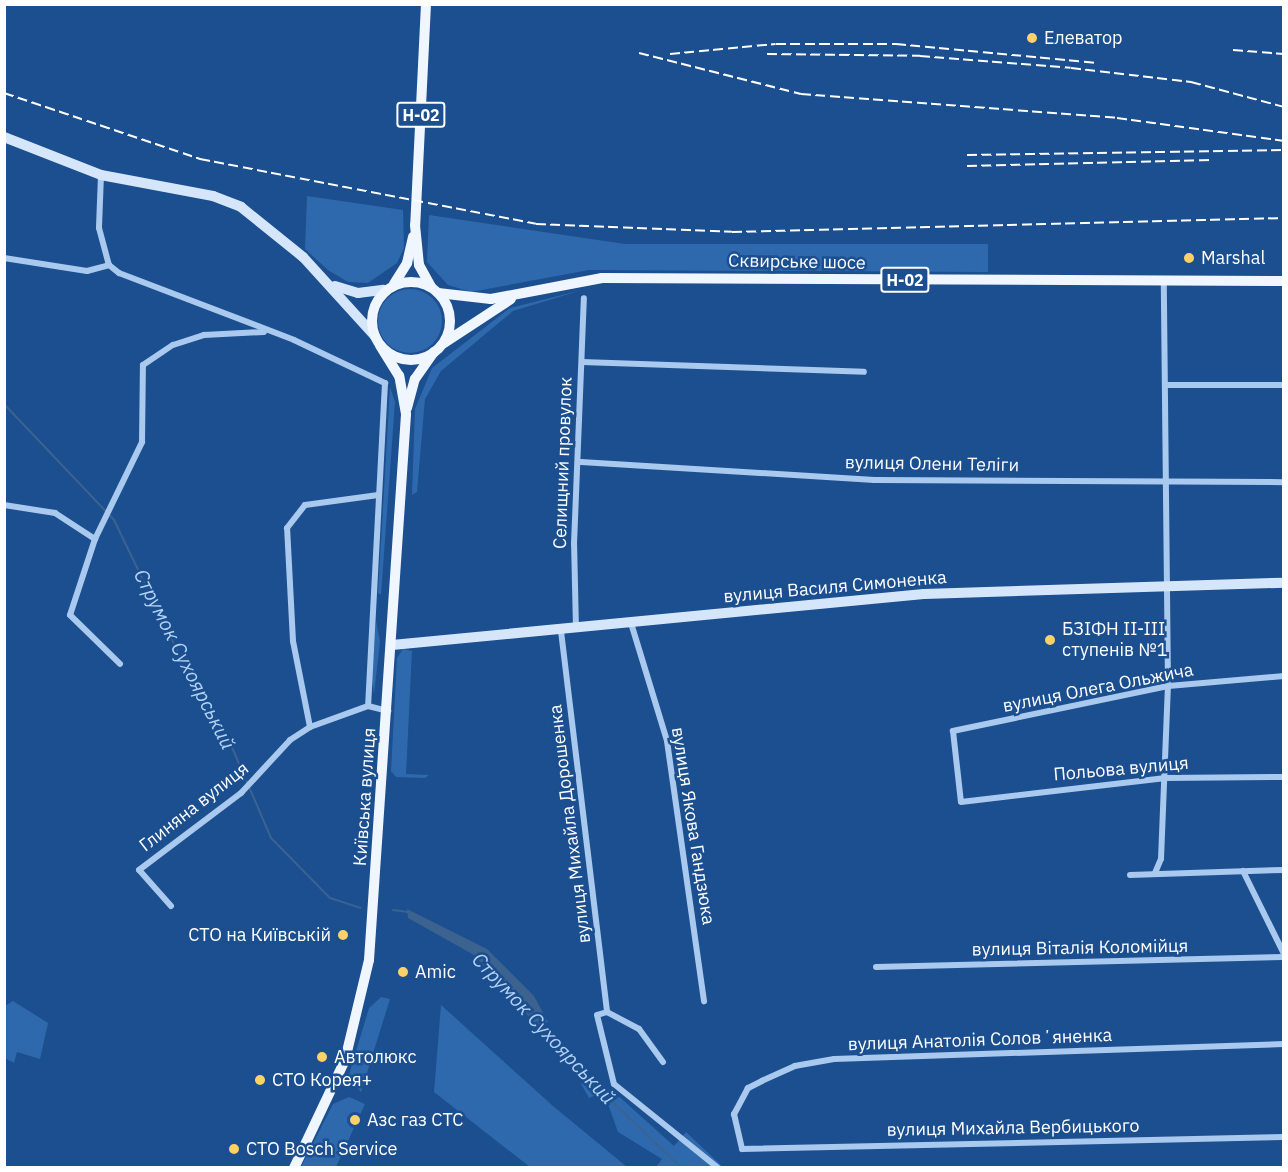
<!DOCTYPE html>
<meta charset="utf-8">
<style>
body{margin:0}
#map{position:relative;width:1288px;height:1172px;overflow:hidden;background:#1b4f8f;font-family:"IBM Plex Sans",sans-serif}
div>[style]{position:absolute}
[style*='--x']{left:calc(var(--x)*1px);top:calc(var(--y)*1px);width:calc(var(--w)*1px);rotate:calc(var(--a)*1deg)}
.green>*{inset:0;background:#2e69ad}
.round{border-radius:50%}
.water>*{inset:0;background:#3c6290}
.stream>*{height:2px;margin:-1px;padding:0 1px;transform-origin:1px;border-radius:1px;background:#3c6290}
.street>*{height:6px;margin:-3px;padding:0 3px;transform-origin:3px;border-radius:3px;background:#a9c9ee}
.secondary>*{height:10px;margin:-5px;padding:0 5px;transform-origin:5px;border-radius:5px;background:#d6e6fa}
.primary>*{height:10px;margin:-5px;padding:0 5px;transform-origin:5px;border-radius:5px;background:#f0f6ff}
.primary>.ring{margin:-5px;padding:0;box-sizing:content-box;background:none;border:10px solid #f0f6ff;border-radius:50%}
.rail>*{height:2px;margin-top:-1px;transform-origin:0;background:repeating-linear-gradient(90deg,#fff 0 10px,transparent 0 14.5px)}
.dots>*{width:16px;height:16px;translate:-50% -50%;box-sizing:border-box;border:3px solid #1b4f8f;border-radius:50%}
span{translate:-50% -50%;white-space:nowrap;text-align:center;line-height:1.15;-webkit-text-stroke:5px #1b4f8f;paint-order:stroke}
.shield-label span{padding:2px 4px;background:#1b4f8f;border:2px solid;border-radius:4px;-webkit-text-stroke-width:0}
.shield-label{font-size:16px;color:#fff;font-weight:700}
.poi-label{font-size:18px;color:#fff}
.left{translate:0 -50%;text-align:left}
.right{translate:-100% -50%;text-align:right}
.street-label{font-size:18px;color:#fff}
.water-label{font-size:20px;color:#b5d3f5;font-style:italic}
.frame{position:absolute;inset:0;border:6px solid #fff;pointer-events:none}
</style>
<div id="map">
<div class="green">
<i style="clip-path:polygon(307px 196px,403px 210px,404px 248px,397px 263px,368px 283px,348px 282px,328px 270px,305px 249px)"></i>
<i style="clip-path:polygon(429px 215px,625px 244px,988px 244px,988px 272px,589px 270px,471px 292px,448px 285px,427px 262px)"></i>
<i class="round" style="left:378px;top:289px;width:64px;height:64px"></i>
<i style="clip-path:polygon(582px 290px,513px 311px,441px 371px,425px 399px,417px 492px,412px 495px,415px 409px,432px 368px,510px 308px)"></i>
<i style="clip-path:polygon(390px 387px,395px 402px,381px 595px,378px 593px)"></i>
<i style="clip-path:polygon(376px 621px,380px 642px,374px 694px,372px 680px)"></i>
<i style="clip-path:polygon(403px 649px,412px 651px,406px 774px,429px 775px,425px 778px,396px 777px,391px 771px,397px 658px)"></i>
<i style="clip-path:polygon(381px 997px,390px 999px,361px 1092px,348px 1078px,369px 1008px)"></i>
<i style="clip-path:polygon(13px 1001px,48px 1023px,40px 1059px,17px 1052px,14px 1063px,5px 1058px,5px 1006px)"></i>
<i style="clip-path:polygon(441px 1005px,553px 1106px,627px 1167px,530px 1167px,434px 1092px)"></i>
<i style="clip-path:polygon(586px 1077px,614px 1092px,674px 1146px,686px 1132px,723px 1167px,656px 1167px,662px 1159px,618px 1132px,608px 1104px,596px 1095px,589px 1098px,581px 1084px)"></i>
<i style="clip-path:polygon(349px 1097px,365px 1104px,336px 1167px,301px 1167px,333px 1104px)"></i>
</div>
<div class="water">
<i style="clip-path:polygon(407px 909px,487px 949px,534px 996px,548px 1022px,538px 1027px,474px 955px,408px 918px)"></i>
</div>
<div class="stream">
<i style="--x:4;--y:404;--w:160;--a:46.5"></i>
<i style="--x:114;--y:520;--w:172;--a:64.2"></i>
<i style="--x:189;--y:675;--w:74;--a:58.2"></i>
<i style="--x:228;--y:738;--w:109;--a:66.7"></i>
<i style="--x:271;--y:838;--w:84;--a:45.5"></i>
<i style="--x:330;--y:898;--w:32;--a:18"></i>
<i style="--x:393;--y:910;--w:15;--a:8"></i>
<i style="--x:543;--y:1023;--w:69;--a:51.5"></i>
<i style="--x:586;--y:1077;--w:132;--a:43.5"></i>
</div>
<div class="street">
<i style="--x:101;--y:175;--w:53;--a:92.2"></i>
<i style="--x:99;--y:228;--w:38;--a:75"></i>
<i style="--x:109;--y:265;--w:13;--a:39"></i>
<i style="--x:119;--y:273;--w:187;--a:20.9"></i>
<i style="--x:294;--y:340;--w:101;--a:25.3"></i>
<i style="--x:385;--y:383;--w:323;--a:93"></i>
<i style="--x:4;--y:258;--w:84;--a:8.9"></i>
<i style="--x:87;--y:271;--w:23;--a:-15"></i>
<i style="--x:582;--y:362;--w:282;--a:2"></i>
<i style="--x:1166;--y:385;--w:118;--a:0"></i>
<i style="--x:581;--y:462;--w:294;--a:3.5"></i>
<i style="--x:874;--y:480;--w:410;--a:0.3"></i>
<i style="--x:4;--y:505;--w:52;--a:8.9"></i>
<i style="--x:55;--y:513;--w:48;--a:33"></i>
<i style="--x:95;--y:539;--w:80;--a:108.2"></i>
<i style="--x:70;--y:615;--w:70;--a:44.4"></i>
<i style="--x:95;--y:539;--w:108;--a:-64.1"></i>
<i style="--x:142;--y:442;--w:77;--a:-89.3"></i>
<i style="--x:143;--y:365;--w:36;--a:-34"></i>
<i style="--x:173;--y:345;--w:33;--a:-18"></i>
<i style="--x:204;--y:335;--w:60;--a:-2.9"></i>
<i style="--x:631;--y:623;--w:123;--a:73"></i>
<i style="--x:667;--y:741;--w:263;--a:81.9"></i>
<i style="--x:576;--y:629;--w:85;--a:-91.3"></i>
<i style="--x:574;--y:544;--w:246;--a:-87.7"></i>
<i style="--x:561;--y:631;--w:384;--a:83.1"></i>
<i style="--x:1284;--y:676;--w:116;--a:175.1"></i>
<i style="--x:1168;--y:686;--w:220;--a:168.2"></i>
<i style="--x:953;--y:731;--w:71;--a:83.6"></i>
<i style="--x:961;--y:802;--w:204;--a:-6.7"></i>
<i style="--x:1164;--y:778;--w:120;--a:-0.5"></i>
<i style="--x:368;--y:706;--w:21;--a:14"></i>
<i style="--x:310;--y:727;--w:88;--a:-101.2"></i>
<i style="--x:293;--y:641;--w:113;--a:-93"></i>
<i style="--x:287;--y:528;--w:29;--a:-52"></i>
<i style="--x:305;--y:505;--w:74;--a:-7.8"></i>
<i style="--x:1243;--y:871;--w:93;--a:63.7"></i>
<i style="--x:1155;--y:873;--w:15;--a:-67"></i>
<i style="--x:1161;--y:859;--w:173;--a:-87.7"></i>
<i style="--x:1168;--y:686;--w:406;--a:-90.6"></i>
<i style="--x:1130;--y:875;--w:154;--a:-1.9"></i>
<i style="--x:171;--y:906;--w:48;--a:-131.6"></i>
<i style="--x:139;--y:870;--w:128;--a:-37"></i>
<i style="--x:241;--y:793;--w:72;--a:-47.2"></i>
<i style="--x:290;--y:740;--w:24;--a:-33"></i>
<i style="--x:310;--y:727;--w:62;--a:-19.9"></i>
<i style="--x:876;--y:967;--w:408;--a:-1.4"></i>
<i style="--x:1284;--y:1044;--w:450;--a:178.1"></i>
<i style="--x:834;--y:1059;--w:40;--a:170"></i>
<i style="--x:795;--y:1066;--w:36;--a:156"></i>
<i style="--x:762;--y:1081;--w:16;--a:153"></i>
<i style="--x:748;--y:1088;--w:30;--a:118"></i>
<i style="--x:734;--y:1114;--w:36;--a:77"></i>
<i style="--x:742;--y:1149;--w:542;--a:-1.27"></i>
<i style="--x:663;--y:1062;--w:41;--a:-126"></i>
<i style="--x:639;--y:1029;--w:36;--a:-152"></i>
<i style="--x:607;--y:1012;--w:10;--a:163"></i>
<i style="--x:597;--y:1015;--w:71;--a:76.2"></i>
<i style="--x:614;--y:1084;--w:134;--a:38.9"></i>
</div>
<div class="secondary">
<i style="--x:4;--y:137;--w:104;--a:21.4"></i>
<i style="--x:101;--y:175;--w:114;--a:10.6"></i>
<i style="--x:213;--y:196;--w:30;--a:21"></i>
<i style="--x:241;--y:207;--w:80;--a:38.9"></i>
<i style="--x:303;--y:257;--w:107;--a:47.7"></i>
<i style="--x:335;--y:286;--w:24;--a:17"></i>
<i style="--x:358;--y:293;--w:26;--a:-7"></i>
<i style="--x:392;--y:645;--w:534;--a:-5.48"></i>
<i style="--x:924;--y:594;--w:360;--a:-1.8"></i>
</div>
<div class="primary">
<i style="--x:426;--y:4;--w:221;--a:92.8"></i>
<i style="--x:415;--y:225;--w:40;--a:84.3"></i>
<i style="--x:419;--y:265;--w:25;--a:61"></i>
<i class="ring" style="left:372px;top:282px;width:68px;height:68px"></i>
<i style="--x:394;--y:284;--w:25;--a:-58"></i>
<i style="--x:407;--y:263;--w:27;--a:-77"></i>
<i style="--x:438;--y:293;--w:53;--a:6.5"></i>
<i style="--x:491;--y:299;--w:113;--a:-10.7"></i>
<i style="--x:602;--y:278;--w:682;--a:0.25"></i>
<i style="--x:444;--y:343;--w:80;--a:-33.3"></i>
<i style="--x:407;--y:408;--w:30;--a:-75"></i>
<i style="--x:415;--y:379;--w:33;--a:-55"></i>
<i style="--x:294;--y:1168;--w:119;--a:-64.7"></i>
<i style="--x:345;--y:1060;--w:103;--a:-76.5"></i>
<i style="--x:369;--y:960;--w:547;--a:-86.12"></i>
<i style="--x:406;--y:414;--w:39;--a:-100"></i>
<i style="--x:399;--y:376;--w:36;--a:-122"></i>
</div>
<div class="rail">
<i style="--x:1233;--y:50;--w:51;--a:4.5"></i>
<i style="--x:639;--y:53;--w:167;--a:14.2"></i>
<i style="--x:801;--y:94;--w:317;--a:4.3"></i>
<i style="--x:1117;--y:118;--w:169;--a:7.8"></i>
<i style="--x:670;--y:54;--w:106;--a:-5.4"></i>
<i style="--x:776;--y:44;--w:120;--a:0"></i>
<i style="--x:896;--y:44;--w:202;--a:5.4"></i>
<i style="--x:767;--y:54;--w:153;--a:0.7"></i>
<i style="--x:920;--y:56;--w:151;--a:4.5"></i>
<i style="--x:1071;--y:68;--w:121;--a:6.7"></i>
<i style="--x:1191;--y:82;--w:96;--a:15"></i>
<i style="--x:4;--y:93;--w:207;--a:18.6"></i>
<i style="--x:200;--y:159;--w:342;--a:10.9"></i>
<i style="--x:536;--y:224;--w:196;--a:2.3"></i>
<i style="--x:732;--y:232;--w:552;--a:-1.45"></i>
<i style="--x:967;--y:155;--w:317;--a:-0.9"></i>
<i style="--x:967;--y:166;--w:245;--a:-1.4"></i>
</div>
<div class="dots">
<i style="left:1032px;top:38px;background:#ffd166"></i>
<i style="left:1189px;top:258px;background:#ffd166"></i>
<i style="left:1050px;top:640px;background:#ffd166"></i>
<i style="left:343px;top:935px;background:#ffd166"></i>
<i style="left:403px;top:972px;background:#ffd166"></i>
<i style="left:322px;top:1057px;background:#ffd166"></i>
<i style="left:260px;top:1080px;background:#ffd166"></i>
<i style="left:355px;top:1120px;background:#ffd166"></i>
<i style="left:234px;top:1149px;background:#ffd166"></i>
</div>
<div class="shield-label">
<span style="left:421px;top:115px">Н-02</span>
<span style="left:905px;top:280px">Н-02</span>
</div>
<div class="poi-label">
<span class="left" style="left:1044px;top:38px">Елеватор</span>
<span class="left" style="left:1201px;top:258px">Marshal</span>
<span class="left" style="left:1062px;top:640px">БЗІФН ІІ-ІІІ<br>ступенів №1</span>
<span class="right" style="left:331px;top:935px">СТО на Київській</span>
<span class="left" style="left:415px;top:972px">Amic</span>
<span class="left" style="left:334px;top:1057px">Автолюкс</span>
<span class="left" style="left:272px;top:1080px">СТО Корея+</span>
<span class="left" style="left:367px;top:1120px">Азс газ СТС</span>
<span class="left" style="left:246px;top:1149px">СТО Bosch Service</span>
</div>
<div class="street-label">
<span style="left:797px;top:262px;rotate:1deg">Сквирське шосе</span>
<span style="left:563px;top:463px;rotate:-88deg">Селищний провулок</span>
<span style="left:932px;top:464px;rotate:1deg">вулиця Олени Теліги</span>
<span style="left:835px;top:587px;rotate:-5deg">вулиця Василя Симоненка</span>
<span style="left:1098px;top:688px;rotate:-11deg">вулиця Олега Ольжича</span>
<span style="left:1121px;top:769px;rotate:-5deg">Польова вулиця</span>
<span style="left:365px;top:797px;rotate:-86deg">Київська вулиця</span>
<span style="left:194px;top:807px;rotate:-38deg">Глиняна вулиця</span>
<span style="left:570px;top:824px;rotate:-97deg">вулиця Михайла Дорошенка</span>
<span style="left:693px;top:826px;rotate:81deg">вулиця Якова Гандзюка</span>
<span style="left:1080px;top:948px;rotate:-1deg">вулиця Віталія Коломійця</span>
<span style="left:980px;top:1040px;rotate:-2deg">вулиця Анатолія Соловʼяненка</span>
<span style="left:1013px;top:1128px;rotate:-1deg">вулиця Михайла Вербицького</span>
</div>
<div class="water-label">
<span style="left:185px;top:659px;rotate:63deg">Струмок Сухоярський</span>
<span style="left:544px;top:1028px;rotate:47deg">Струмок Сухоярський</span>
</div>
<div class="frame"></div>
</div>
